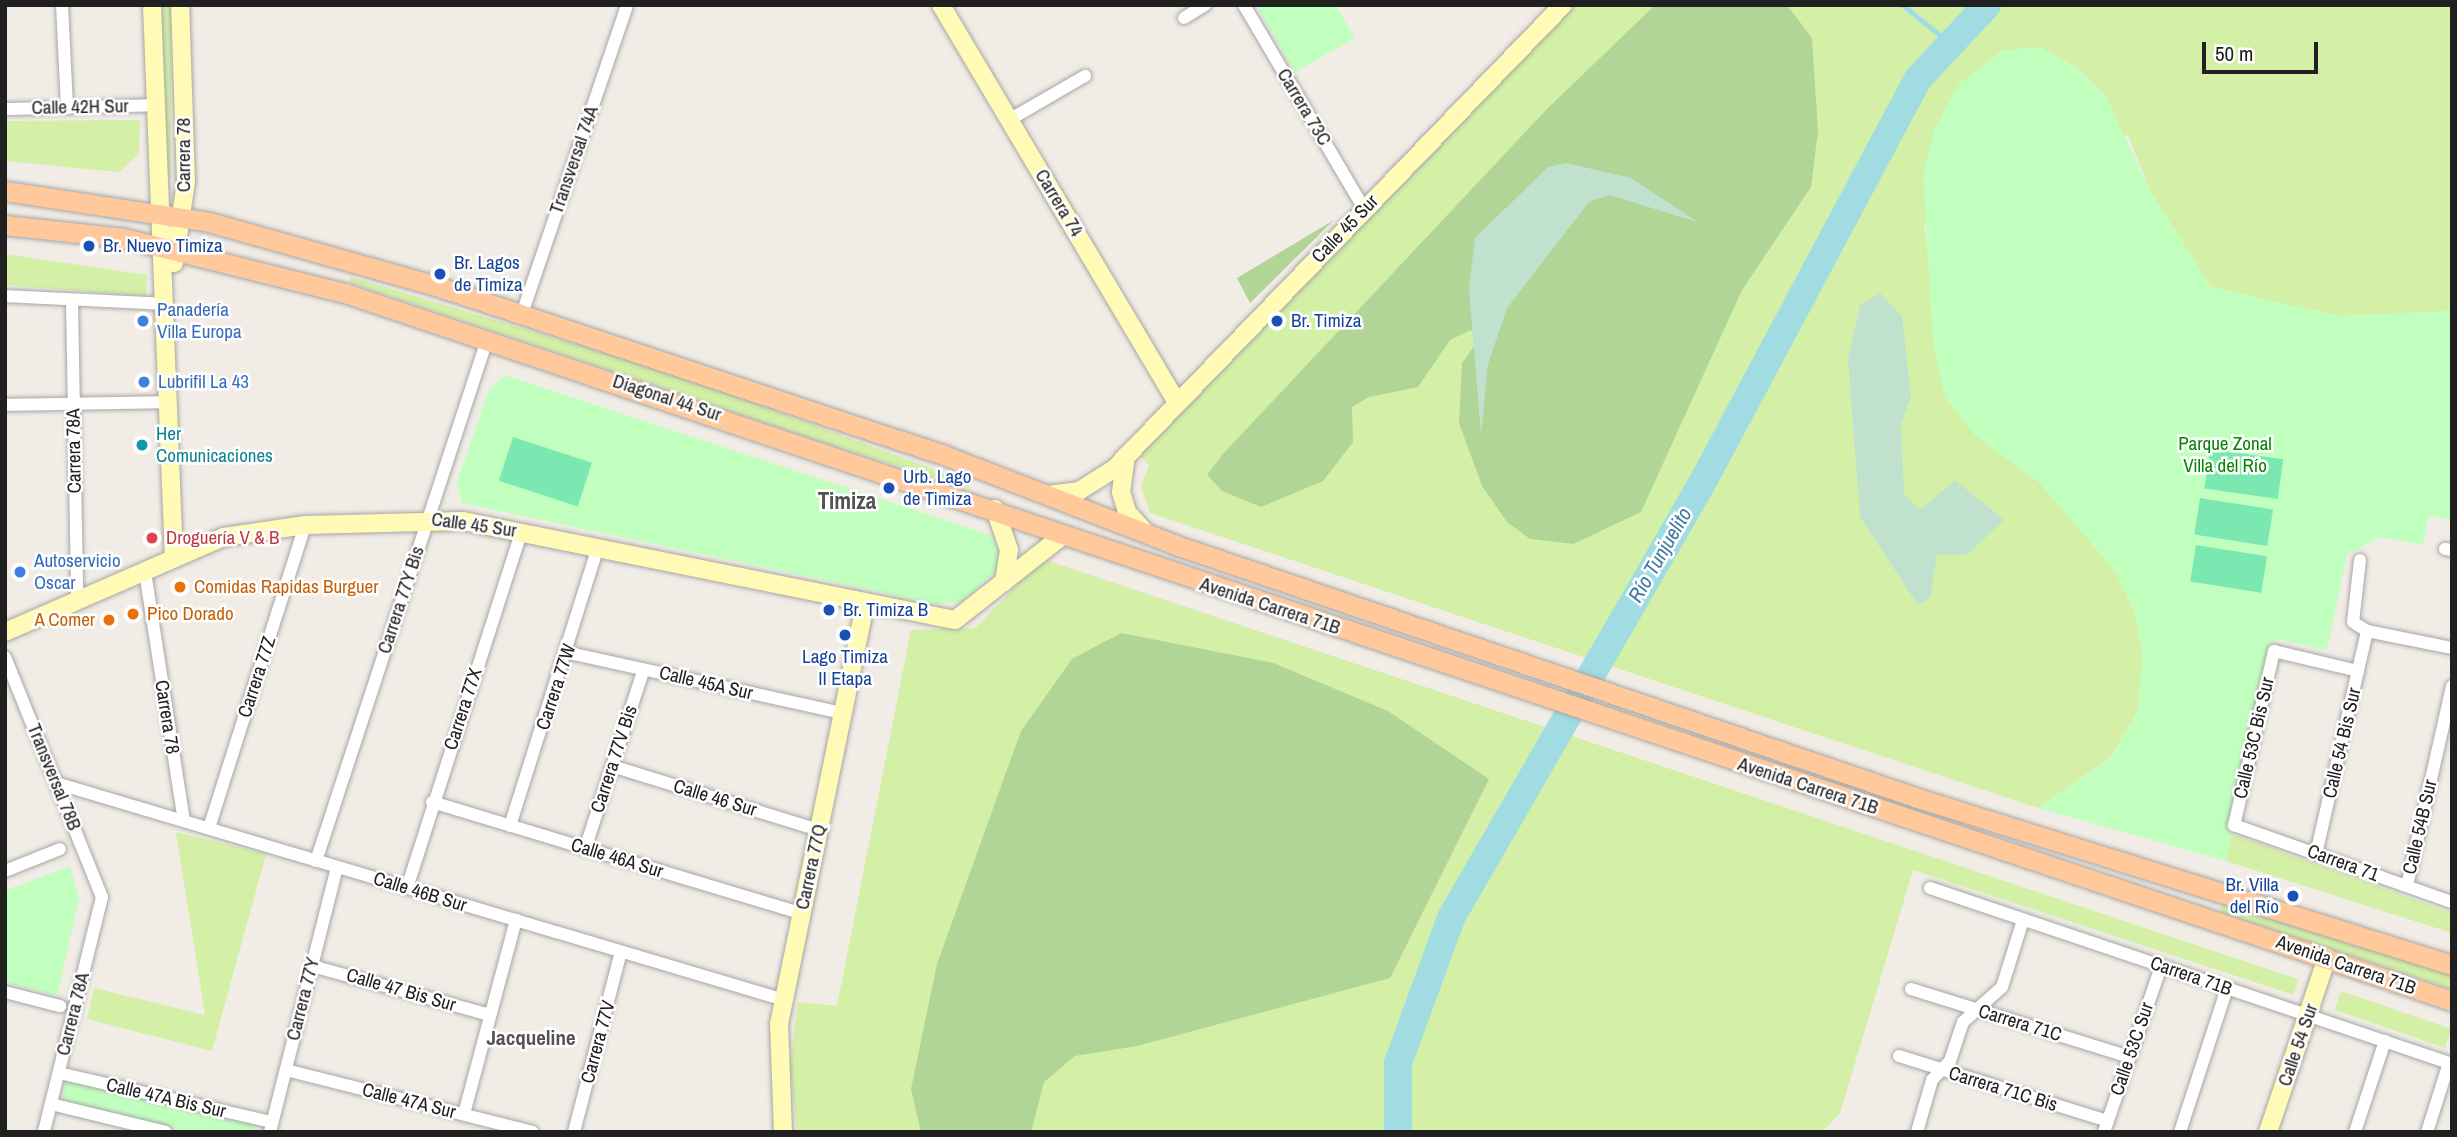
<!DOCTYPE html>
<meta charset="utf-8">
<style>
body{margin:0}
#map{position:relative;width:2457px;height:1137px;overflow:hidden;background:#f1ece5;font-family:"Archivo Narrow",sans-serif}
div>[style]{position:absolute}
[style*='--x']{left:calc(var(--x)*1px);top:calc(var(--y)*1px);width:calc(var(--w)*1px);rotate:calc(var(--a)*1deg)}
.grass>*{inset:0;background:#d3f0a6;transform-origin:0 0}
.forest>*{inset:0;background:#b0d596}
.wetland>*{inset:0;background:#c0e1ce}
.park>*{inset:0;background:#c1ffbf}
.pitch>*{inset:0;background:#7ce8b1;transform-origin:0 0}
.stream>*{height:4.5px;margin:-2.25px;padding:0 2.25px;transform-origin:2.25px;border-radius:2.25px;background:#a1dce3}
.river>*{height:28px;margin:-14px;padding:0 14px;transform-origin:14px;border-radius:14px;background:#a1dce3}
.roads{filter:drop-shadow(0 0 2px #a7a7a7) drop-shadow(0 0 2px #a7a7a7)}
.street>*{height:12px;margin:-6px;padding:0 6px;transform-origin:6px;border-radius:6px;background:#fff}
.secondary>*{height:18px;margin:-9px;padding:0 9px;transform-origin:9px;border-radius:9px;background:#fffab5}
.primary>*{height:19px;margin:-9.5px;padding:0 9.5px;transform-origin:9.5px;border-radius:9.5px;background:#ffc99c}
.dots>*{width:19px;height:19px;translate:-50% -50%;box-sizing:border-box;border:4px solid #fff;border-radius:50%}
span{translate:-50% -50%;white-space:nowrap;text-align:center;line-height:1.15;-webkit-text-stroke:5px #fff;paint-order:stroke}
.street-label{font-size:19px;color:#202020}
.transit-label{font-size:19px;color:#164399}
.left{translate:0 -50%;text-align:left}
.right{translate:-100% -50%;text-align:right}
.shop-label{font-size:19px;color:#366cbe}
.culture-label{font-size:19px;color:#0d838f}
.park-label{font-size:19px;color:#068502}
.health-label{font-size:19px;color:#be3a42}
.food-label{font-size:19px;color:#c56008}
.water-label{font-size:21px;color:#3b7aa1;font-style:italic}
.neighbourhood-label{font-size:21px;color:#535353;font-weight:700}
.quarter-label{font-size:23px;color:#535353;font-weight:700}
.frame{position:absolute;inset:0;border:7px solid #202020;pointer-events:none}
.scale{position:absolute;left:2202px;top:42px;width:116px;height:32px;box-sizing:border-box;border:4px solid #202020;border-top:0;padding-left:9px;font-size:21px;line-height:24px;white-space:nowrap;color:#202020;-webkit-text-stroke:5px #fff;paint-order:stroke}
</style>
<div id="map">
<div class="grass">
<i style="left:160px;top:5px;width:11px;height:169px"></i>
<i style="clip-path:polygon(1571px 5px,2452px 5px,2452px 311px,2338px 316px,2211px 287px,2150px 191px,2128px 135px,1924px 225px,1934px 298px,1974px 434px,2040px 483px,2116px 572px,2135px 613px,2143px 657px,2137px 712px,2111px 757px,2038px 808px,1150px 513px,1141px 486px,1149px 465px,1138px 454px)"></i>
<i style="clip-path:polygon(140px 120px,139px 154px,119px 172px,5px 161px,5px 121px)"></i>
<i style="clip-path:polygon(5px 254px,147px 275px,146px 296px,5px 285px)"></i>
<i style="clip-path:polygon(351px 277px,678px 375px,971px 483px,968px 488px,830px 445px,349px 282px)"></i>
<i style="clip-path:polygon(1043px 559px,2298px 979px,2294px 995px,1913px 870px,1840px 1113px,1822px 1132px,797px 1132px,790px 1064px,798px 1002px,837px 1006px,911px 630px,975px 628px)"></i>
<i style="clip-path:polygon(176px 832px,266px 854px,212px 1051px,87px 1019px,94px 988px,205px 1015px)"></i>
<i style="clip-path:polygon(2232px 834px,2452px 913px,2452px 933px,2226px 861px)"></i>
<i style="clip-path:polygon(2224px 901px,2452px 974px,2452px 989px,2220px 912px)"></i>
<i style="left:2341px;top:991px;width:117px;height:20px;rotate:19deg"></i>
</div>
<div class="forest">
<i style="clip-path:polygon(1655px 5px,1787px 5px,1812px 38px,1818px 131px,1811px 187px,1742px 290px,1641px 512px,1573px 544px,1530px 539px,1507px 522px,1482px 486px,1459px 423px,1462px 363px,1477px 342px,1471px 330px,1450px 340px,1418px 387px,1369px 397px,1352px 407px,1353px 442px,1323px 481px,1261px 507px,1222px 491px,1207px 475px,1222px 455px,1547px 109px)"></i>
<i style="clip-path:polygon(1334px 220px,1250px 303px,1237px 278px)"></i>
<i style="clip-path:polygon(1121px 633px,1273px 663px,1388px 711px,1489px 779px,1390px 978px,1137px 1046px,1075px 1056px,1044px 1082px,1031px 1132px,921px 1132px,911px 1089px,937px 964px,1021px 731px,1072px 659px)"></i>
</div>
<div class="wetland">
<i style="clip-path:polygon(1566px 163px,1631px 178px,1698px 222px,1609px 195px,1589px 202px,1507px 308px,1488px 364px,1481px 435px,1469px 289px,1475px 238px,1548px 167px)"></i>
<i style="clip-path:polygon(1880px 293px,1902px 316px,1911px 396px,1901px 425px,1904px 494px,1920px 510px,1955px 480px,2004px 520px,1967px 555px,1937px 555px,1930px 598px,1918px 605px,1860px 517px,1848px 360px,1860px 305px)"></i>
</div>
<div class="park">
<i style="clip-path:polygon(1256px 5px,1335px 5px,1355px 38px,1295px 72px)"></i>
<i style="clip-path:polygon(2040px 47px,2079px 69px,2106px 96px,2150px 191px,2211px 287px,2338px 316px,2452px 311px,2452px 520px,2429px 515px,2423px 545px,2380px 537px,2347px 555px,2327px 650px,2276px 639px,2226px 861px,2038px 808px,2112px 757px,2137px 712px,2143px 657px,2135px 613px,2116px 572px,2040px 483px,1974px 434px,1945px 397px,1933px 343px,1923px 174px,1934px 130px,1960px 83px,2003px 50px)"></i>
<i style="clip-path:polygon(505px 375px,990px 535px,1001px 553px,996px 571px,962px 602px,937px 604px,462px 503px,457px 482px,489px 390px)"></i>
<i style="clip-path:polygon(70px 866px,79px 899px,57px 996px,5px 982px,5px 891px)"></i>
<i style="clip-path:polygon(66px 1079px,255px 1123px,253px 1132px,189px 1132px,61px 1102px)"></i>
</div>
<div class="pitch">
<i style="left:513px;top:437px;width:83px;height:46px;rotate:18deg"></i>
<i style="left:2210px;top:449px;width:74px;height:40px;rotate:8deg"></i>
<i style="left:2200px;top:498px;width:74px;height:37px;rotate:9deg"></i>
<i style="left:2196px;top:545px;width:72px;height:37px;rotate:9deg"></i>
</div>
<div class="stream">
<i style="--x:1903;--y:5;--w:60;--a:39"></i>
</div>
<div class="river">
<i style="--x:1398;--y:1132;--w:69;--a:-90"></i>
<i style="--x:1398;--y:1063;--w:154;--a:-69.9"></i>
<i style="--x:1451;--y:918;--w:498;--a:-60"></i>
<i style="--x:1700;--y:487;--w:463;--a:-61.9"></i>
<i style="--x:1918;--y:79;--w:101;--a:-47"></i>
</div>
<div class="roads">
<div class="street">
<i style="--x:62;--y:5;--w:103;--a:87.2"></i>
<i style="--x:1244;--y:5;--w:237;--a:59.5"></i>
<i style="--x:1184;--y:18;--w:25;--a:-32"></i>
<i style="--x:5;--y:109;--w:151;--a:-1.5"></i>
<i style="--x:1009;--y:120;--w:88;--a:-30.1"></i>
<i style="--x:5;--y:296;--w:162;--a:2.8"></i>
<i style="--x:72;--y:300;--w:301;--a:89"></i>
<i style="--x:522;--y:314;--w:326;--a:-71.2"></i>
<i style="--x:5;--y:405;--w:165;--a:-1"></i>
<i style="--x:2445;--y:549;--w:7;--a:8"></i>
<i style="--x:2360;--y:560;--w:62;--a:96.4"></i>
<i style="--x:2353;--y:622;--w:17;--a:33"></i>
<i style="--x:2367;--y:631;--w:87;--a:11.3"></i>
<i style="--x:145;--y:572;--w:252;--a:81.1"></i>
<i style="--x:569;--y:653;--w:280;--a:12.4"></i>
<i style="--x:5;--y:657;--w:259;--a:68"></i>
<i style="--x:102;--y:897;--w:242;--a:103.9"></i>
<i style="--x:2358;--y:671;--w:86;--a:-166.6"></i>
<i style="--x:2274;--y:651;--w:179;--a:102.9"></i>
<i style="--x:2234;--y:825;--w:231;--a:19.5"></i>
<i style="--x:612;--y:766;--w:217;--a:17.2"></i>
<i style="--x:56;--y:783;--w:760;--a:16.6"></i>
<i style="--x:432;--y:802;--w:387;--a:16.8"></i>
<i style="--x:510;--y:826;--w:293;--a:-72.5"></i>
<i style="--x:209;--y:828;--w:318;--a:-72.4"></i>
<i style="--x:585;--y:849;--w:189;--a:-71.9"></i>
<i style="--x:2316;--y:854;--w:229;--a:-77.1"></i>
<i style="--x:316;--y:861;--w:548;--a:-71.83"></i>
<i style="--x:5;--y:871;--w:59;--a:-21.8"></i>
<i style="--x:2407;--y:886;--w:205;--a:-77.3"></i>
<i style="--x:407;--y:888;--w:374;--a:-72.2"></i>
<i style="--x:1930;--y:888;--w:551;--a:18.63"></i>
<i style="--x:312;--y:966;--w:185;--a:15.4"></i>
<i style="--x:1911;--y:989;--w:228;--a:17.3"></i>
<i style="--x:5;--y:992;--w:57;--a:14.3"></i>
<i style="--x:1899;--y:1056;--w:219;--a:17.3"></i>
<i style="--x:286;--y:1070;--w:254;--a:14.1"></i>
<i style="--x:59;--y:1073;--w:219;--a:13"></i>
<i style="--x:51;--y:1104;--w:118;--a:13.7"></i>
<i style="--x:464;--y:1114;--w:201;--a:-75"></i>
<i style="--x:270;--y:1132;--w:273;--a:-75.8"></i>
<i style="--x:574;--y:1132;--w:186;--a:-75.4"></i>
<i style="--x:1917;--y:1132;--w:54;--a:-73.9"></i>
<i style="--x:1932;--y:1080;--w:26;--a:-47"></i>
<i style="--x:1950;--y:1061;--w:41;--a:-71.6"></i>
<i style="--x:1963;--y:1022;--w:52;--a:-41.9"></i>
<i style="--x:2002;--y:987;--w:70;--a:-72.6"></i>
<i style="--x:2104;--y:1132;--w:176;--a:-71"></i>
<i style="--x:2180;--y:1132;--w:151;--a:-71.9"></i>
<i style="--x:2355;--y:1132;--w:96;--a:-71.8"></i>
<i style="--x:2427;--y:1132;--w:72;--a:-72.3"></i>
</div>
<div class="secondary">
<i style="--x:152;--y:5;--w:554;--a:87.73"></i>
<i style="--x:941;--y:5;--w:462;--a:59.3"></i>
<i style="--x:174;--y:263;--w:82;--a:-81.6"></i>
<i style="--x:186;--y:182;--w:177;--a:-91.9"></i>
<i style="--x:1126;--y:456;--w:36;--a:98"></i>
<i style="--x:1121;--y:492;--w:21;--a:73"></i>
<i style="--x:1127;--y:512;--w:30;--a:48"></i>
<i style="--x:1048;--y:495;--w:31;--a:-7"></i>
<i style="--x:1079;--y:491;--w:41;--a:-32.2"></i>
<i style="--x:1114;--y:469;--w:646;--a:-45.94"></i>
<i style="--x:995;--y:509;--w:43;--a:71.1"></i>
<i style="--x:1009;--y:550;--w:33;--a:99"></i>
<i style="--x:5;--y:632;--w:239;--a:-23.5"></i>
<i style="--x:224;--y:537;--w:82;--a:-8.4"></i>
<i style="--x:305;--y:525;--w:158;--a:-1.5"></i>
<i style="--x:463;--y:521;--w:502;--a:11.38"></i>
<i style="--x:955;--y:620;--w:136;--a:-38.1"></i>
<i style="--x:783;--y:1132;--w:108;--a:-92.1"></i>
<i style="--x:779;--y:1024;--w:429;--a:-78.4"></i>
<i style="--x:2268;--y:1132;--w:184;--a:-71.3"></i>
</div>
<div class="primary">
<i style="--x:5;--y:191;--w:206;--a:8.6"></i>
<i style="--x:209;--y:222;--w:230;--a:15.7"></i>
<i style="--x:430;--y:284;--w:542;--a:18.4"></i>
<i style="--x:944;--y:455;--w:249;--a:21.2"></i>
<i style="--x:1176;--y:545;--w:787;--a:18.83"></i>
<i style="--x:1921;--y:799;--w:556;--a:17.36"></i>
<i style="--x:5;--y:225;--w:120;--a:6.2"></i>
<i style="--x:124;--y:238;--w:228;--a:14"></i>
<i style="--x:345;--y:293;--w:2223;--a:18.57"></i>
</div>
</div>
<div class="dots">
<i style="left:89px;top:246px;background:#1a4fb4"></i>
<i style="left:440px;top:274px;background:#1a4fb4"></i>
<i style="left:143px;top:321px;background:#3f7fe0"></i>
<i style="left:1277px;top:321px;background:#1a4fb4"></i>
<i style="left:144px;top:382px;background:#3f7fe0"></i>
<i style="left:142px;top:445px;background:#0f9aa8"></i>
<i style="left:889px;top:488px;background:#1a4fb4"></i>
<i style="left:152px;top:538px;background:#e0444e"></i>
<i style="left:20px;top:572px;background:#3f7fe0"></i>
<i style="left:180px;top:587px;background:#e8710a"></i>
<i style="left:829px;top:610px;background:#1a4fb4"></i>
<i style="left:133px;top:614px;background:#e8710a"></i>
<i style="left:109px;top:620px;background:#e8710a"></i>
<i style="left:845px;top:635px;background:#1a4fb4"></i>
<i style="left:2293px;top:896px;background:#1a4fb4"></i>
</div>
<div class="street-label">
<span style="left:80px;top:107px;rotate:-1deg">Calle 42H Sur</span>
<span style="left:1304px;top:107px;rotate:59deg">Carrera 73C</span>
<span style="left:184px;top:155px;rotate:-90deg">Carrera 78</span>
<span style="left:574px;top:160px;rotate:-71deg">Transversal 74A</span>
<span style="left:1059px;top:203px;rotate:59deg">Carrera 74</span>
<span style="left:1345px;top:229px;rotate:-46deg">Calle 45 Sur</span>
<span style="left:667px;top:398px;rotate:18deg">Diagonal 44 Sur</span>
<span style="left:74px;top:451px;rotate:-91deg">Carrera 78A</span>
<span style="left:474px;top:525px;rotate:8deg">Calle 45 Sur</span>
<span style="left:401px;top:600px;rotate:-72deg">Carrera 77Y Bis</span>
<span style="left:1270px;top:606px;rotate:18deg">Avenida Carrera 71B</span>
<span style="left:257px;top:677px;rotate:-72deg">Carrera 77Z</span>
<span style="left:706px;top:683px;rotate:13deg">Calle 45A Sur</span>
<span style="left:556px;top:687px;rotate:-72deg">Carrera 77W</span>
<span style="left:463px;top:709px;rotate:-72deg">Carrera 77X</span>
<span style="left:167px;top:717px;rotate:81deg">Carrera 78</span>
<span style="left:2254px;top:738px;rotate:-77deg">Calle 53C Bis Sur</span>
<span style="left:2342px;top:743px;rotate:-77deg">Calle 54 Bis Sur</span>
<span style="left:614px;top:759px;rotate:-72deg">Carrera 77V Bis</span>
<span style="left:54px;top:777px;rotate:68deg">Transversal 78B</span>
<span style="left:1808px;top:786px;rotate:18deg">Avenida Carrera 71B</span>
<span style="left:715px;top:798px;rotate:17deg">Calle 46 Sur</span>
<span style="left:2420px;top:827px;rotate:-77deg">Calle 54B Sur</span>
<span style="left:617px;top:858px;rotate:17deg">Calle 46A Sur</span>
<span style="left:2343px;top:863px;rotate:20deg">Carrera 71</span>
<span style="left:811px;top:867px;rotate:-78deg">Carrera 77Q</span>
<span style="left:420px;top:892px;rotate:17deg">Calle 46B Sur</span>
<span style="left:2346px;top:965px;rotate:19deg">Avenida Carrera 71B</span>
<span style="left:2191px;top:976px;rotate:19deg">Carrera 71B</span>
<span style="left:401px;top:990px;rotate:16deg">Calle 47 Bis Sur</span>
<span style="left:303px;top:999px;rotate:-76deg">Carrera 77Y</span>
<span style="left:73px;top:1014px;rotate:-76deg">Carrera 78A</span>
<span style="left:2020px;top:1023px;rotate:17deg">Carrera 71C</span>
<span style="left:598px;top:1042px;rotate:-75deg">Carrera 77V</span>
<span style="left:2298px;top:1045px;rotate:-71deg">Calle 54 Sur</span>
<span style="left:2132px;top:1049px;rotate:-71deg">Calle 53C Sur</span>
<span style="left:2003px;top:1089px;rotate:17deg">Carrera 71C Bis</span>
<span style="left:166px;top:1098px;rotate:13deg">Calle 47A Bis Sur</span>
<span style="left:409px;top:1101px;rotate:14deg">Calle 47A Sur</span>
</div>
<div class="transit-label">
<span class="left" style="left:103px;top:246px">Br. Nuevo Timiza</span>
<span class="left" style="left:454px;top:274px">Br. Lagos<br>de Timiza</span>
<span class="left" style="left:1291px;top:321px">Br. Timiza</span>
<span class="left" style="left:903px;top:488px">Urb. Lago<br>de Timiza</span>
<span class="left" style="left:843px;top:610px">Br. Timiza B</span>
<span style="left:845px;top:668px">Lago Timiza<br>II Etapa</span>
<span class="right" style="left:2279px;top:896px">Br. Villa<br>del Río</span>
</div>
<div class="shop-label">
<span class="left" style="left:157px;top:321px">Panadería<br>Villa Europa</span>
<span class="left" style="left:158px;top:382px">Lubrifil La 43</span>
<span class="left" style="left:34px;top:572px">Autoservicio<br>Oscar</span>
</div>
<div class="culture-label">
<span class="left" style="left:156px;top:445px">Her<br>Comunicaciones</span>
</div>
<div class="park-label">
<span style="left:2225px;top:455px">Parque Zonal<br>Villa del Río</span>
</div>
<div class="health-label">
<span class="left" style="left:166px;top:538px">Droguería V &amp; B</span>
</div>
<div class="food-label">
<span class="left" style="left:194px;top:587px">Comidas Rapidas Burguer</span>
<span class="left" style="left:147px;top:614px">Pico Dorado</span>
<span class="right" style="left:95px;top:620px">A Comer</span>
</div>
<div class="water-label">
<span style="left:1660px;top:555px;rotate:-60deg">Río Tunjuelito</span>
</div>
<div class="neighbourhood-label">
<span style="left:531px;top:1038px">Jacqueline</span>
</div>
<div class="quarter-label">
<span style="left:847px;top:501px">Timiza</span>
</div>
<div class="frame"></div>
<div class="scale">50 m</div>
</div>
